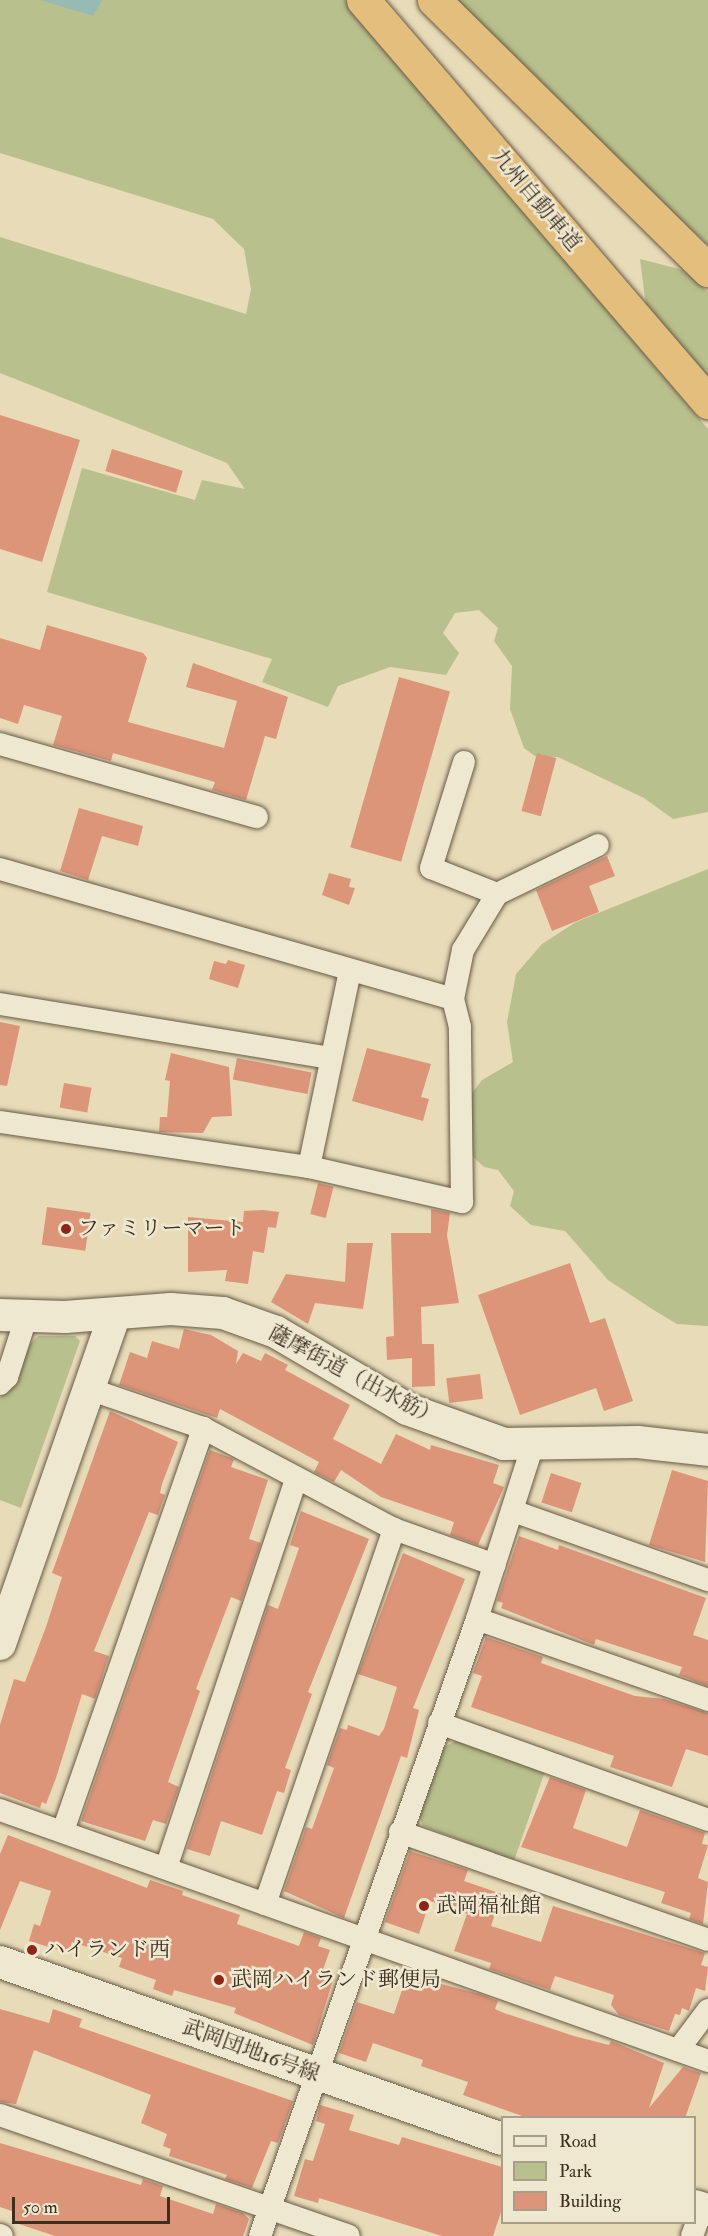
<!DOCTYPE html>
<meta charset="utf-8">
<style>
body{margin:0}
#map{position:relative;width:708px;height:2236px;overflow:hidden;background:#e7dbb8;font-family:"IM FELL Double Pica","Noto Serif JP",serif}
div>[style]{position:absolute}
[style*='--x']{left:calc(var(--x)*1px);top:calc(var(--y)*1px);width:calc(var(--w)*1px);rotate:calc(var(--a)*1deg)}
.green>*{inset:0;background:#b8c08d}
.water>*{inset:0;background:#97bbb2}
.building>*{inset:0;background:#dc9579;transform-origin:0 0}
.roads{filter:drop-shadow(0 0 2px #685944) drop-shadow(0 0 2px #685944)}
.street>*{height:22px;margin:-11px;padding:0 11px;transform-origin:11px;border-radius:11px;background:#efe8d1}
.secondary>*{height:32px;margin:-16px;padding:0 16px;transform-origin:16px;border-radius:16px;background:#efe8d1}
.highway>*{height:33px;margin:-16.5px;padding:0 16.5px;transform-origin:16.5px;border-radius:16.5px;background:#e4be7c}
.dots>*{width:16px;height:16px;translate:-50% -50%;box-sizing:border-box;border:3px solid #efe8d1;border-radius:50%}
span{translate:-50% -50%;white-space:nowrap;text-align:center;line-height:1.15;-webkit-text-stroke:5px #efe8d1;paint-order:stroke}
.street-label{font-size:21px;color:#3d2e1d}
.poi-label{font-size:21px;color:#3d2e1d}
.left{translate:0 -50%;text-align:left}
.legend{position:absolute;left:501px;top:2116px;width:195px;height:108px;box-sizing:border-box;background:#efe8d1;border:2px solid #a89e89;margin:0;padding:8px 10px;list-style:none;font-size:18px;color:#3d2e1d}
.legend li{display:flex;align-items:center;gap:12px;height:30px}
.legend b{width:30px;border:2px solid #a89e89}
.scale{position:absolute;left:12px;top:2197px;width:158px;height:27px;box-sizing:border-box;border:3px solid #3d2e1d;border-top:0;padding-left:8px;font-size:18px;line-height:21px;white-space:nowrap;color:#3d2e1d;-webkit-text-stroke:4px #efe8d1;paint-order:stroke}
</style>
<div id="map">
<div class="green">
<i style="clip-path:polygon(0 0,345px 0,708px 429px,708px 812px,673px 819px,644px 798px,558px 757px,539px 759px,524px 748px,510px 709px,512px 666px,494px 641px,498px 628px,479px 610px,455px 613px,443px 633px,459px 653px,446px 675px,390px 667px,338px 686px,328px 707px,262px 682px,272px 659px,47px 592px,82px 468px,195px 500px,202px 480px,245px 489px,227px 463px,0 373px,0 237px,246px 314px,251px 289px,244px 249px,213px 219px,0 153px)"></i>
<i style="clip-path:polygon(451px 0,708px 0,708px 245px,599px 144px)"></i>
<i style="clip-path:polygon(640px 259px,683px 270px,708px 292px,708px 376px,646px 306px)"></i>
<i style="clip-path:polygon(708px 869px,708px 1326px,677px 1324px,652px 1309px,608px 1280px,565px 1231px,531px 1225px,510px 1206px,514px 1191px,498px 1170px,484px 1167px,467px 1151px,466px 1101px,482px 1080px,513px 1062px,507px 1022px,516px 974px,542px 944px,576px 922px)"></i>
<i style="clip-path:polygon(38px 1336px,75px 1336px,80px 1341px,21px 1508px,0 1500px,0 1398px,15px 1383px,24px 1350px)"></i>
<i style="clip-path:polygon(456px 1741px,545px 1771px,514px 1861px,423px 1826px,419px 1816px,442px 1748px)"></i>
</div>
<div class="water">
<i style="clip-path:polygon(40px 0,102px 0,93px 16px)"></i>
</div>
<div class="building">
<i style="clip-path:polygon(0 415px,80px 440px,42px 562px,0 549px)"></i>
<i style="left:112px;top:449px;width:74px;height:23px;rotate:17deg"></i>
<i style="clip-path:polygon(47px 625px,143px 653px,147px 658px,128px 722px,224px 748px,237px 701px,186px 687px,193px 663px,288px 697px,276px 739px,265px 736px,246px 800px,212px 790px,215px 782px,113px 753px,111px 761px,53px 745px,62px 716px,24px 705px,18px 724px,0 718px,0 638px,40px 650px)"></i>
<i style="left:399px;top:677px;width:53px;height:177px;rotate:16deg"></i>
<i style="left:537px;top:753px;width:20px;height:60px;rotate:15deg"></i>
<i style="clip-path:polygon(79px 808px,143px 826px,138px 846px,102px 836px,88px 880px,60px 871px)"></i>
<i style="clip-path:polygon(607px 856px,615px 876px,589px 886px,599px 912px,552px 931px,536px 890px)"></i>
<i style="clip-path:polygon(329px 873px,351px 879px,349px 887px,355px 888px,349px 905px,322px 895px)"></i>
<i style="clip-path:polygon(228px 960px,245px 965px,238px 988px,209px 979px,214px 961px,226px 964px)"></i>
<i style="clip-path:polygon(0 1022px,20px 1026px,7px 1086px,0 1085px)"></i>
<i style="clip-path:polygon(367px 1048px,431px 1064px,421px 1097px,429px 1099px,423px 1121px,352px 1101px)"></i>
<i style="clip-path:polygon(171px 1053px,229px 1067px,232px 1116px,212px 1117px,203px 1133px,159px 1132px,160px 1117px,167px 1117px,170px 1081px,165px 1080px)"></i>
<i style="left:237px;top:1058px;width:76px;height:22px;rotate:11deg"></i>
<i style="left:64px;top:1083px;width:28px;height:25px;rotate:10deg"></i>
<i style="left:318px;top:1183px;width:16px;height:32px;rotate:14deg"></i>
<i style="left:47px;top:1207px;width:44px;height:38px;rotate:8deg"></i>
<i style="clip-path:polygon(431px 1209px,450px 1213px,447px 1235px,459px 1303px,421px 1307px,422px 1344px,434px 1344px,435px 1386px,412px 1387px,412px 1358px,387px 1360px,386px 1337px,394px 1336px,391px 1233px,431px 1233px)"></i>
<i style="clip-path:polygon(263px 1210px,279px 1212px,276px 1228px,268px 1227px,264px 1253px,253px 1251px,248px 1284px,225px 1281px,227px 1270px,188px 1272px,188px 1217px,243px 1222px,244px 1211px)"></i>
<i style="clip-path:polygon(347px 1243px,373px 1243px,363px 1309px,315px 1303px,308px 1324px,271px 1302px,286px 1274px,345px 1282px)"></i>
<i style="clip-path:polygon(570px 1263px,590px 1323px,605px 1318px,633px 1401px,604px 1411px,596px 1388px,520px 1415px,478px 1295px)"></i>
<i style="clip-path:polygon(184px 1329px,211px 1335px,238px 1351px,236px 1364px,243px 1353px,261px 1361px,265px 1353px,288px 1365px,285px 1370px,350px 1405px,333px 1439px,381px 1464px,396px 1434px,430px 1450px,431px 1445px,499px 1465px,493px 1483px,504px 1487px,478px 1545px,450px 1535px,454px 1522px,381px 1497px,341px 1470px,334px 1482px,314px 1472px,319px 1462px,220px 1409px,217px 1418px,119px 1385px,130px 1352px,147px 1358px,152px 1341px,179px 1349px)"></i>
<i style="left:480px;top:1374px;width:25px;height:34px;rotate:83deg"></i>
<i style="clip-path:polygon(110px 1411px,178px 1442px,162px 1484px,160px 1493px,165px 1495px,158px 1515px,149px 1512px,94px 1651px,109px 1656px,95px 1699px,82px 1694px,56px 1778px,46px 1804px,42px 1802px,40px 1808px,0 1793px,0 1725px,14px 1679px,25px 1682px,46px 1627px,62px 1577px,52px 1573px)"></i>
<i style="clip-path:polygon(210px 1450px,234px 1459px,231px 1467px,268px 1480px,249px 1539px,261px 1543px,241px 1601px,231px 1597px,196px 1689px,200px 1691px,168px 1782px,179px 1787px,166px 1824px,153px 1820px,145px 1841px,81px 1821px)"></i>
<i style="clip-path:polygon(672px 1470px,708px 1481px,705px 1562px,649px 1545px)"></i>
<i style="left:551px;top:1473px;width:32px;height:31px;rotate:18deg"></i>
<i style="clip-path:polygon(301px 1511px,369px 1539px,308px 1692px,312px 1694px,285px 1768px,291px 1770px,284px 1793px,277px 1791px,262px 1835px,221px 1821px,210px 1856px,187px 1849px,268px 1605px,278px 1609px,299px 1548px,290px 1545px)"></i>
<i style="clip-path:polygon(519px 1536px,558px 1550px,559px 1545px,706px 1598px,693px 1635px,708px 1640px,708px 1686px,679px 1675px,682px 1667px,596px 1639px,594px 1645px,501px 1608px,503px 1603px,497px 1601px)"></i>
<i style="clip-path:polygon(403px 1553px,465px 1579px,413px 1708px,419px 1710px,407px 1758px,401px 1756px,344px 1918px,284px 1891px,306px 1827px,312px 1829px,334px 1768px,327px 1765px,340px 1728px,347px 1730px,348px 1725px,379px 1736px,384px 1729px,397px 1687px,358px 1674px)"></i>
<i style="clip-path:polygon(486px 1637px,543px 1657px,541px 1663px,635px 1696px,664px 1699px,708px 1713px,708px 1756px,686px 1749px,672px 1787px,610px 1767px,614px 1756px,471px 1707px,482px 1676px,473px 1673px)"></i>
<i style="clip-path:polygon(550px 1777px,586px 1790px,573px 1828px,627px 1847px,640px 1810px,705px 1833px,702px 1844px,708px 1845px,698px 1878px,708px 1882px,703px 1924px,689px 1919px,691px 1913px,661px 1903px,665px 1892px,521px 1847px)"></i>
<i style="clip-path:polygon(8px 1835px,147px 1888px,150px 1880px,183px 1891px,182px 1895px,240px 1915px,237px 1924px,299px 1946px,304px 1932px,321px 1938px,318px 1946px,330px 1950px,320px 1978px,332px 1983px,313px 2045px,234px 2013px,236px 2008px,174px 1990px,172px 1996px,153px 1989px,156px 1980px,119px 1967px,122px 1958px,72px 1942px,69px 1953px,29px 1941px,34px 1924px,40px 1926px,51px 1891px,20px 1881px,0 1930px,0 1854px)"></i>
<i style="clip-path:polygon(410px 1851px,468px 1870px,464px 1881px,502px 1894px,491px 1926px,541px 1942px,553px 1906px,705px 1953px,701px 1965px,708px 1967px,705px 1991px,696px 1988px,689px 2011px,682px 2008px,680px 2015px,675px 2014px,669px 2031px,619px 2015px,611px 2005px,614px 1995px,555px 1976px,550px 1990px,489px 1969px,491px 1963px,454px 1951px,467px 1914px,430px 1901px,419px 1934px,385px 1922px)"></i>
<i style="clip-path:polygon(407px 1975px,480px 1994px,498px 2001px,495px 2009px,504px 2013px,574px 2036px,609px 2045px,611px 2041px,664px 2063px,649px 2108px,683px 2067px,701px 2073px,685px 2118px,528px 2118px,463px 2095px,468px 2082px,421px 2066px,423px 2060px,373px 2043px,366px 2062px,339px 2053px,357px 2002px,394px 2014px)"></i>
<i style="clip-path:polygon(0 2009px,49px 2023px,53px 2009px,82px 2019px,79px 2027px,293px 2101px,278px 2143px,271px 2141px,252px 2188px,225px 2179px,227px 2175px,169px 2156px,171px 2149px,163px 2146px,167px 2134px,141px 2123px,151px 2095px,34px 2050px,16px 2104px,0 2102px)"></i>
<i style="clip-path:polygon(320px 2105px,354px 2115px,349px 2130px,399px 2145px,402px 2137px,502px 2167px,502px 2209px,493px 2236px,442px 2236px,319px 2198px,318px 2203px,294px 2196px,305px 2159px,313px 2161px,325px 2124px,316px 2121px)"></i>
<i style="clip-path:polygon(0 2143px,141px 2185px,143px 2179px,163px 2186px,160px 2196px,213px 2214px,216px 2204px,243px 2213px,249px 2219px,243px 2236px,55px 2236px,19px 2224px,13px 2220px,15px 2212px,0 2207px)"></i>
</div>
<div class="roads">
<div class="street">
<i style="--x:0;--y:744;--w:267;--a:15.9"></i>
<i style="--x:464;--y:762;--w:111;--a:107.3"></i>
<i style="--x:431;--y:868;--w:71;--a:21.5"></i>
<i style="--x:0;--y:869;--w:471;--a:16"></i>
<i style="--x:0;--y:1004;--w:334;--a:9.3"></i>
<i style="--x:0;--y:1122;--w:312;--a:8.3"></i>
<i style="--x:309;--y:1167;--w:157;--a:12.9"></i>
<i style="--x:462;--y:1202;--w:175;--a:-90.7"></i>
<i style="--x:460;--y:1027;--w:29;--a:-104"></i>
<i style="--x:453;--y:999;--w:50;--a:-78.5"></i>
<i style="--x:463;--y:950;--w:66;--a:-58.7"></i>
<i style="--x:497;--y:894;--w:112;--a:-25.9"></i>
<i style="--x:309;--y:1167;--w:200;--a:-78.2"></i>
<i style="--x:0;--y:1384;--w:10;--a:-45"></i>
<i style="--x:7;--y:1377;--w:62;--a:-72.1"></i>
<i style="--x:89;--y:1389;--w:120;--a:18.9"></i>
<i style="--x:203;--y:1428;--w:216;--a:27.9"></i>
<i style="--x:394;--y:1529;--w:107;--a:19.6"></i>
<i style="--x:513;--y:1511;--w:207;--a:19.5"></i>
<i style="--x:477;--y:1619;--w:245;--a:19.3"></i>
<i style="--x:439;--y:1723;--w:286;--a:19.8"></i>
<i style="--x:0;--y:1810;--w:751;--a:19.52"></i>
<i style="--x:63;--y:1831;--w:427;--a:-70.8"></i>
<i style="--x:400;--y:1832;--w:326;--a:19.3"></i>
<i style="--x:166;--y:1868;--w:409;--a:-71.5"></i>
<i style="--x:265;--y:1904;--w:397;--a:-71"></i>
<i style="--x:678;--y:2050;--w:50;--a:-53.1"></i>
<i style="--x:0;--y:2115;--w:369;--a:19.1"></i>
<i style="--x:0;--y:2235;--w:2;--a:27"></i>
<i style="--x:260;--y:2236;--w:654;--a:-70.62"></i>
<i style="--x:477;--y:1619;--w:183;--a:-72.2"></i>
<i style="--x:692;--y:2236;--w:30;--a:-70"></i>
</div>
<div class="secondary">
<i style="--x:0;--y:1315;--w:65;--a:1.8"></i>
<i style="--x:65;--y:1317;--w:106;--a:-4.3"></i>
<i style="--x:171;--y:1309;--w:52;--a:4.4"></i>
<i style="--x:223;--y:1313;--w:56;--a:19.7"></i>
<i style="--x:276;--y:1332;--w:152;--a:30.4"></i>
<i style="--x:407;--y:1409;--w:103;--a:19.8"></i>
<i style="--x:504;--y:1444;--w:134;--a:-0.9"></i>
<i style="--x:638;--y:1442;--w:70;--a:6.5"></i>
<i style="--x:0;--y:1644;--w:349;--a:-70.8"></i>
<i style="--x:0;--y:1962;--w:532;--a:19.42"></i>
<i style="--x:694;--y:2206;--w:15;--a:16"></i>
</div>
<div class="highway">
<i style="--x:363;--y:0;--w:530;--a:49.36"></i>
<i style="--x:434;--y:0;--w:385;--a:44.6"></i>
</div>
</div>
<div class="dots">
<i style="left:66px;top:1229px;background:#8f2418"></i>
<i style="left:424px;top:1906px;background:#8f2418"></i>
<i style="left:32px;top:1950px;background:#8f2418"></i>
<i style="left:219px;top:1980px;background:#8f2418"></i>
</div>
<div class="street-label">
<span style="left:536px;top:200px;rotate:50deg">九州自動車道</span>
<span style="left:354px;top:1376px;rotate:28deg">薩摩街道（出水筋）</span>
<span style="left:251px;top:2051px;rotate:20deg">武岡団地16号線</span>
</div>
<div class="poi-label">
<span class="left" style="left:78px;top:1229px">ファミリーマート</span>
<span class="left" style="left:436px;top:1906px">武岡福祉館</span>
<span class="left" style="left:44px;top:1950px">ハイランド西</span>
<span class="left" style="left:231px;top:1980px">武岡ハイランド郵便局</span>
</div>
<ul class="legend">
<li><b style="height:8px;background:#efe8d1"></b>Road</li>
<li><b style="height:16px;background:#b8c08d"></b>Park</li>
<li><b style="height:16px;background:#dc9579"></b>Building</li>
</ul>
<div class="scale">50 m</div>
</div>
